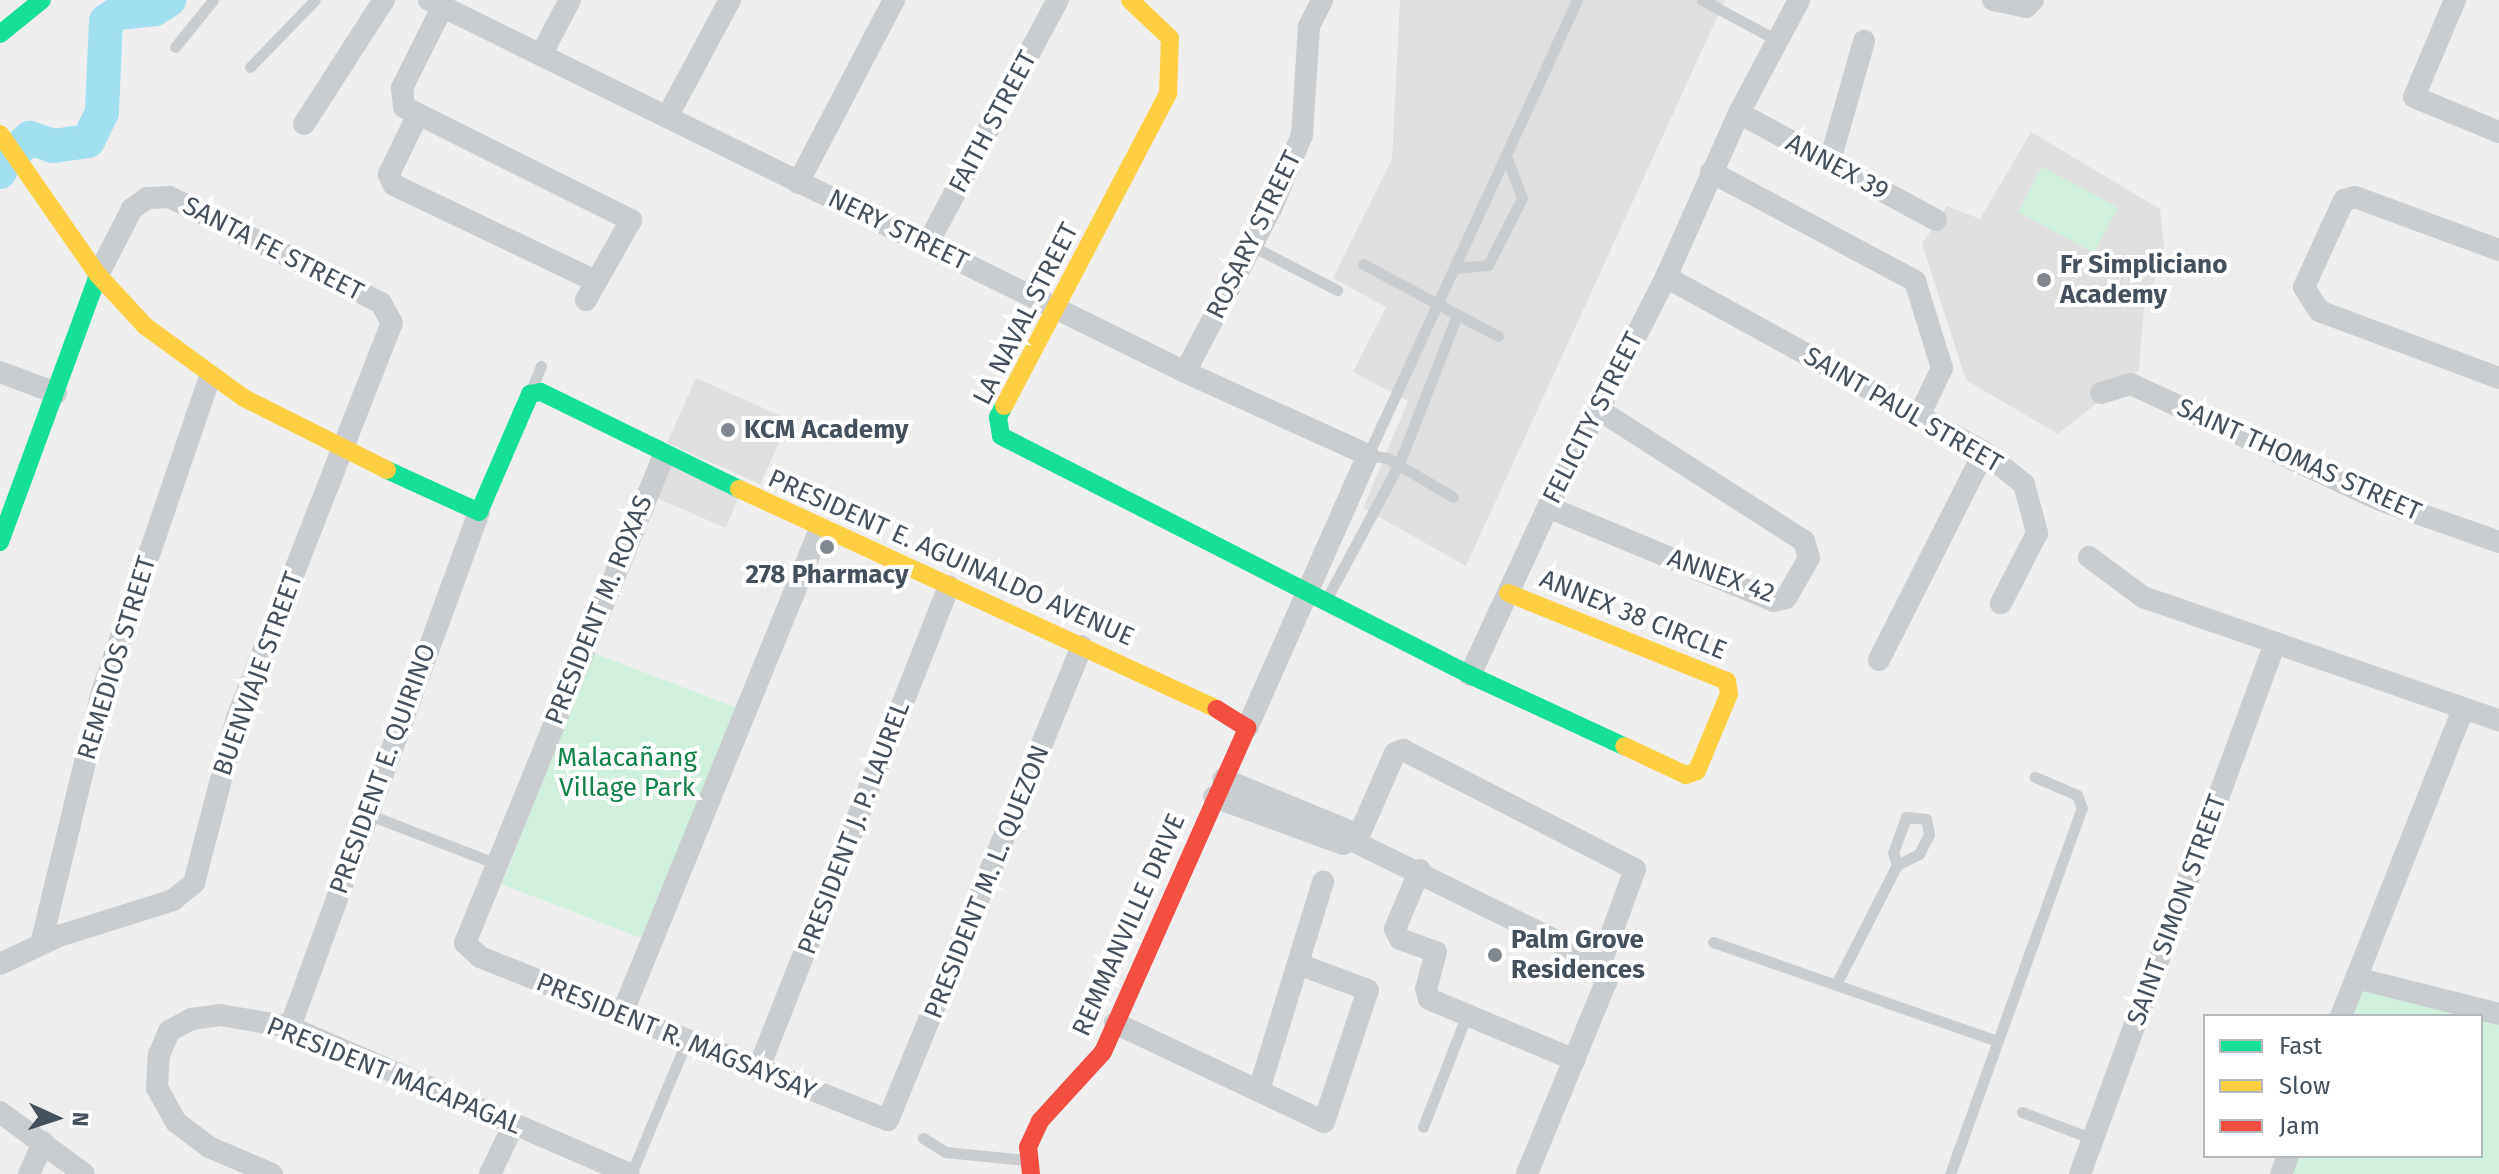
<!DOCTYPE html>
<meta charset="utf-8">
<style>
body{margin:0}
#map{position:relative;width:2499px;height:1174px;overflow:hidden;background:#efeeee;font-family:"Fira Sans",sans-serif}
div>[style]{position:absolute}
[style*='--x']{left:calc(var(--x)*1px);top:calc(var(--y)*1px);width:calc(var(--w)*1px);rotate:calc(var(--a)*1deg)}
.education>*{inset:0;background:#e0dfe0;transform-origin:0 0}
.green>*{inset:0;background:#d0f0dd;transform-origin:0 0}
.river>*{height:34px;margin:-17px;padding:0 17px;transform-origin:17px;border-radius:17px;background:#a2dff1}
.lane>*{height:11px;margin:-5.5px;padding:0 5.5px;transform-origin:5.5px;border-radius:5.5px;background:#cacdcf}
.street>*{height:22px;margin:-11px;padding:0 11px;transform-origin:11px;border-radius:11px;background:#cacdcf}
.fast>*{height:18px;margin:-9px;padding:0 9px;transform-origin:9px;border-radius:9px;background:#16e098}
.slow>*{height:18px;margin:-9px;padding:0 9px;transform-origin:9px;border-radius:9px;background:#ffcf43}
.jam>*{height:18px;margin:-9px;padding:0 9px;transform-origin:9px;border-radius:9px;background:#f24e42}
.dots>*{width:22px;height:22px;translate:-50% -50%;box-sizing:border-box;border:4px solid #fff;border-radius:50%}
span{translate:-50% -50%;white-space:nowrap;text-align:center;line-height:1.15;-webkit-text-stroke:8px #fff;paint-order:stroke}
.street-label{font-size:26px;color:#44505c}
.poi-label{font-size:26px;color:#44505c;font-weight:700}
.left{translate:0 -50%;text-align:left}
.park-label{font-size:26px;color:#10824a}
.legend{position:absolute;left:2203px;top:1014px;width:280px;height:144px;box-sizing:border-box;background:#fff;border:2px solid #b4b9be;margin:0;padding:10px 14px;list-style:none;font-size:24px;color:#44505c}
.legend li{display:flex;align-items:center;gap:16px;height:40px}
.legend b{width:40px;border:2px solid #b4b9be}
.north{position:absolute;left:16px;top:1078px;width:80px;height:80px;-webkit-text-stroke:6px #fff;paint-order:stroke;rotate:93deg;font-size:22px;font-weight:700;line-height:32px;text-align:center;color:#44505c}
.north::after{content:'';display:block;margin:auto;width:28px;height:36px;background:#44505c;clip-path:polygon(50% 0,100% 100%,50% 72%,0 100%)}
</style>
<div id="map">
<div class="education">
<i style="clip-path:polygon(1400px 0,1725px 0,1466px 566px,1363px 508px,1408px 401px,1353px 372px,1386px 307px,1333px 278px,1392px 159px)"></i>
<i style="clip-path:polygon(2031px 132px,2160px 209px,2165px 254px,2144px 306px,2139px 370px,2058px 434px,1966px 380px,1922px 244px,1947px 206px,1980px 219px)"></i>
<i style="left:696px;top:378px;width:102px;height:71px;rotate:24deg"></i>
<i style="left:663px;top:463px;width:83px;height:35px;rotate:23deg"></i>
</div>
<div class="green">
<i style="left:2042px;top:167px;width:86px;height:51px;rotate:28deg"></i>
<i style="left:591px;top:652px;width:158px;height:249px;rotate:21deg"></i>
<i style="clip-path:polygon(2360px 989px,2469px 1016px,2350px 1016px)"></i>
<i style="clip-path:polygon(2481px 1019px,2499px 1024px,2499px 1174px,2292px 1174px,2299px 1156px,2481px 1156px)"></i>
</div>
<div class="river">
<i style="--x:0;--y:172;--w:9;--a:-72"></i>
<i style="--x:3;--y:163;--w:37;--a:-43"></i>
<i style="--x:30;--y:138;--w:24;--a:19"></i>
<i style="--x:53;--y:146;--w:35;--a:-8"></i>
<i style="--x:88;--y:141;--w:32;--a:-64"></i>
<i style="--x:102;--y:112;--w:91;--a:-87.5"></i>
<i style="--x:106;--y:21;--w:14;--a:-34"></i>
<i style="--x:118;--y:13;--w:37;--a:-6"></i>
<i style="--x:155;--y:9;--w:17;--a:-33"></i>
</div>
<div class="lane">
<i style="--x:1702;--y:0;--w:85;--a:28.1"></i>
<i style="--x:175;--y:47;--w:60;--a:-51"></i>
<i style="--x:250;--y:67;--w:93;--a:-45.9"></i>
<i style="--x:1252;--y:246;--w:96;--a:27.4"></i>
<i style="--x:1363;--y:264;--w:153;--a:28.1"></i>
<i style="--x:1455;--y:268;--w:33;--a:-5"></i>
<i style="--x:1488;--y:265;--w:75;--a:-63.1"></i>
<i style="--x:1522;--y:198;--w:45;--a:-110.9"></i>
<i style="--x:532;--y:388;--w:24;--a:-68"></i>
<i style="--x:1453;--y:497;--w:77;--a:-149.4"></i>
<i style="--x:1387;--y:458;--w:19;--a:-171"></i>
<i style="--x:1368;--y:455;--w:501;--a:-65.33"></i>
<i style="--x:1326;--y:600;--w:154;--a:-61.8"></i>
<i style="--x:1399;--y:464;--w:157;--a:-68.7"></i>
<i style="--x:367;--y:814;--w:139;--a:21"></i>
<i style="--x:1713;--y:942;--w:301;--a:19.2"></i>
<i style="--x:1837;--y:982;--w:131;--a:-62.9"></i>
<i style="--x:1897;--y:865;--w:25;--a:-27"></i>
<i style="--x:1919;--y:854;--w:22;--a:-63"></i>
<i style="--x:1929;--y:834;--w:15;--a:-101"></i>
<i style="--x:1926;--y:819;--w:20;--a:-174"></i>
<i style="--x:1906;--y:817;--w:37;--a:110"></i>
<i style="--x:1893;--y:852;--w:14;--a:73"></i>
<i style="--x:2022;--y:1112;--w:76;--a:20.8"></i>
<i style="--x:1423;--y:1127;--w:121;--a:-68.7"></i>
<i style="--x:923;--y:1138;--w:26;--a:32"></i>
<i style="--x:945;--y:1152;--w:82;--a:5.6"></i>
<i style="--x:631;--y:1174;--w:145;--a:-67.3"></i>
<i style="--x:1950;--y:1174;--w:389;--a:-70.2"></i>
<i style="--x:2082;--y:808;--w:14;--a:-111"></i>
<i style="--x:2077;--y:795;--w:46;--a:-156.8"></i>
</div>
<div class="street">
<i style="--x:429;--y:0;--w:843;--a:26.2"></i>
<i style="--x:1185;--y:372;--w:201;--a:24.4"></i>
<i style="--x:1368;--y:455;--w:299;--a:113.9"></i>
<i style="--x:1993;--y:0;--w:34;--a:12"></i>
<i style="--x:2026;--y:7;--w:10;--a:-45"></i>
<i style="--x:2455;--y:0;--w:105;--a:112.9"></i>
<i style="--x:2414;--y:97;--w:92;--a:22.4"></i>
<i style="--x:443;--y:6;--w:92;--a:116.6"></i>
<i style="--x:402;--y:88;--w:19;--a:84"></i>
<i style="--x:404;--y:107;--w:254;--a:26.5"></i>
<i style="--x:631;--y:220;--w:92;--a:119.4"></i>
<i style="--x:541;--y:55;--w:62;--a:-62.2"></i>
<i style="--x:1739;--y:113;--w:224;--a:28.5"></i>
<i style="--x:418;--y:114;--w:67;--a:115.8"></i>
<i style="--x:389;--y:174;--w:12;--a:66"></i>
<i style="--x:394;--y:185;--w:223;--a:25.5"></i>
<i style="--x:667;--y:117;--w:133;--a:-61.7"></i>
<i style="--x:304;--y:124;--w:148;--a:-57.2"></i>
<i style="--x:1829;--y:164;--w:128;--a:-74.1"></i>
<i style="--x:1711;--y:172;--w:231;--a:28.1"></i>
<i style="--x:1915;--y:281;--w:91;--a:72.8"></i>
<i style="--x:1942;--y:368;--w:51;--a:115.6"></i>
<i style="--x:798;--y:183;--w:207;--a:-62.3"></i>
<i style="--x:928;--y:243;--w:276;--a:-61.9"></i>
<i style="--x:2499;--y:250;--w:153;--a:-159.8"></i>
<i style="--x:2355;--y:197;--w:11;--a:165"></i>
<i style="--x:2344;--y:200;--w:96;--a:114.7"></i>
<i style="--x:2304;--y:287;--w:28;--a:58"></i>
<i style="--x:2319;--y:311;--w:192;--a:20.4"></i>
<i style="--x:1666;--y:277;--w:363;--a:28.8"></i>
<i style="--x:1984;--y:452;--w:51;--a:38.7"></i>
<i style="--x:2024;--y:484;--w:51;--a:75.1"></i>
<i style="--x:2037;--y:533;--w:79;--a:117.2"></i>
<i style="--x:0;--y:372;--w:60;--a:20.6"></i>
<i style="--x:1185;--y:372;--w:184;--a:-62.2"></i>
<i style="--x:1271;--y:209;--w:80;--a:-67.3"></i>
<i style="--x:1302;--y:135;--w:109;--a:-86.3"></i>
<i style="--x:1309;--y:26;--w:29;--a:-63"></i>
<i style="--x:2101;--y:393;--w:31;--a:-17"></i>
<i style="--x:2131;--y:384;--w:275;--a:25"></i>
<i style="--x:2380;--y:500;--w:126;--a:19.4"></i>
<i style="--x:664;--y:455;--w:527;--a:112.18"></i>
<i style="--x:465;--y:943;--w:21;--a:43"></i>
<i style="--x:480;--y:957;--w:439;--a:21.8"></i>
<i style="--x:888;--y:1120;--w:512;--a:-67.74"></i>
<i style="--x:1548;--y:507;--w:245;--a:22.6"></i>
<i style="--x:1774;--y:601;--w:12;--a:-14"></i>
<i style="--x:1786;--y:598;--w:46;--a:-60.1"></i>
<i style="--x:1809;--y:558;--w:18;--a:-106"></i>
<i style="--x:1804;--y:541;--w:243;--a:-147.4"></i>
<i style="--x:2089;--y:557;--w:67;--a:36.5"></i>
<i style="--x:2143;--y:597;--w:377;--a:19.1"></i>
<i style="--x:1879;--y:660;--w:233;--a:-63.2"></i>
<i style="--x:1470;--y:675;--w:185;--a:-65.1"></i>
<i style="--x:1548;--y:507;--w:259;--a:-62.8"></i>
<i style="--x:1666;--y:277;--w:180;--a:-66"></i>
<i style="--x:1739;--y:113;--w:128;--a:-62"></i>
<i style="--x:1214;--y:797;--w:137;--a:20"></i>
<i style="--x:1343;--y:844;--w:9;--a:-27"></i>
<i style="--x:1351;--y:840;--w:9;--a:-103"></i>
<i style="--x:1349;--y:831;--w:136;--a:-157.6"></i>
<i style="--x:1351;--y:840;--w:279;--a:26.2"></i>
<i style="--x:1356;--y:842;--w:97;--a:-66.3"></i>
<i style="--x:1395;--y:753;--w:9;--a:-21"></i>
<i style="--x:1403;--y:750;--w:261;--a:27.2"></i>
<i style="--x:1635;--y:869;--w:100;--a:109.9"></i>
<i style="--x:1601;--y:963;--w:20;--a:75"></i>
<i style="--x:1606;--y:982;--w:208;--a:112.4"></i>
<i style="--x:1420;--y:870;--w:64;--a:113"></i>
<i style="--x:1395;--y:929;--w:11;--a:63"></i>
<i style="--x:1400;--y:939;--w:38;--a:20"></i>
<i style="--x:1436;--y:952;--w:38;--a:105"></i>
<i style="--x:1426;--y:989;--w:10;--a:73"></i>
<i style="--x:1429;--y:999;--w:158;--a:22.7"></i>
<i style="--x:41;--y:944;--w:259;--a:-76.4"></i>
<i style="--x:102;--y:692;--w:333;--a:-71.1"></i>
<i style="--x:0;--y:964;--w:65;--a:-25.4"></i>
<i style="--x:59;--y:936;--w:120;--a:-17.5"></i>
<i style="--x:173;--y:900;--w:27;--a:-39"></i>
<i style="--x:194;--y:883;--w:171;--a:-75.4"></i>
<i style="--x:237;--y:718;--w:424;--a:-68.6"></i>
<i style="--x:392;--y:323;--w:23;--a:-119"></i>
<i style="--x:381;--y:303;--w:237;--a:-153.4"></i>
<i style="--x:169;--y:197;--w:22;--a:177"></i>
<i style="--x:147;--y:198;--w:19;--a:144"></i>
<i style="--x:132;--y:209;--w:74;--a:117.3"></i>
<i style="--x:2356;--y:978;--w:147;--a:14.1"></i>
<i style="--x:622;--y:1014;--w:524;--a:-67.79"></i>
<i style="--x:2341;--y:1016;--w:330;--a:-68.3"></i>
<i style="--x:1115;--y:1023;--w:231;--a:25.3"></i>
<i style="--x:1324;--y:1122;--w:139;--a:-71.6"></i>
<i style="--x:1368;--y:990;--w:75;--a:-159.6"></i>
<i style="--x:290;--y:1027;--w:549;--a:-69.85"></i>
<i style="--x:758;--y:1070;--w:520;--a:-68.46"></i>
<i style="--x:1259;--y:1090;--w:218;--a:-72.9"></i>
<i style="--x:0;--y:1112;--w:104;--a:36.4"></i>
<i style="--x:29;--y:1174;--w:35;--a:-66"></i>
<i style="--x:272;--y:1174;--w:69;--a:-156.8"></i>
<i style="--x:209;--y:1147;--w:41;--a:-142.9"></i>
<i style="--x:176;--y:1122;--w:39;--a:-119"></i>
<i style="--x:157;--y:1088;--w:33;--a:-87"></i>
<i style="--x:159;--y:1055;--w:26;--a:-67"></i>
<i style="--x:169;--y:1031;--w:26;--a:-28"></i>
<i style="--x:192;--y:1019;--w:28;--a:-8"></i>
<i style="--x:220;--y:1015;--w:71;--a:9.7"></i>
<i style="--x:290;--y:1027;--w:369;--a:23.4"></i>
<i style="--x:490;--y:1174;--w:55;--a:-64.4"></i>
<i style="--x:2080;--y:1174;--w:563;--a:-69.83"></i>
<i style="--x:2281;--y:1174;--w:19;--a:-69"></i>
</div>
<div class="fast">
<i style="--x:0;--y:34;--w:54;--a:-39"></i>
<i style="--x:1004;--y:406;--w:13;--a:119"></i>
<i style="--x:998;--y:417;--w:19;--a:81"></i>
<i style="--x:1001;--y:436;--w:526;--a:27"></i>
<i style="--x:1470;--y:675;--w:170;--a:24.8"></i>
<i style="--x:387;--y:470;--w:101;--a:24.5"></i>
<i style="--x:479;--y:512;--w:129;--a:-66.6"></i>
<i style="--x:530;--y:394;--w:11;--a:-10"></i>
<i style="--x:541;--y:392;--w:220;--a:26.1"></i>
<i style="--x:0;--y:542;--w:284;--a:-69.8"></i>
</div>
<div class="slow">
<i style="--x:0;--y:134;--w:172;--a:55.2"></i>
<i style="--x:98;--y:275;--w:69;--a:47.3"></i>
<i style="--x:145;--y:326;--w:122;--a:36"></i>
<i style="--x:244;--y:398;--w:160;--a:26.7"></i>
<i style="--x:1004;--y:406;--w:352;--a:-62.3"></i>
<i style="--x:1168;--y:94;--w:56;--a:-88"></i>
<i style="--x:1170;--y:38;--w:55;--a:-136.5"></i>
<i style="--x:739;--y:489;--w:526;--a:24.71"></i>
<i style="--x:1508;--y:593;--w:236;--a:21.9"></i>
<i style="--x:1727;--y:681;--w:13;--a:81"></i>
<i style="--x:1729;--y:694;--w:83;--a:112.6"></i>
<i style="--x:1697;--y:771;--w:12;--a:160"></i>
<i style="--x:1686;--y:775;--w:68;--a:-154.9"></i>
</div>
<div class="jam">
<i style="--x:1031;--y:1174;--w:27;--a:-96"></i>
<i style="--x:1028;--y:1147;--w:29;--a:-65"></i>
<i style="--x:1040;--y:1121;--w:93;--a:-47.6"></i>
<i style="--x:1103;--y:1052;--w:355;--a:-66"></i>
<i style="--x:1247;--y:728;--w:36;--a:-148"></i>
</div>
<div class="dots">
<i style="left:2044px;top:280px;background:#80878f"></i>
<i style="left:728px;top:430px;background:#80878f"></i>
<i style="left:827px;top:547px;background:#80878f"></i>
<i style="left:1495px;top:955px;background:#80878f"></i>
</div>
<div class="street-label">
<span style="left:993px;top:122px;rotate:-62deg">FAITH STREET</span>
<span style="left:1837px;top:167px;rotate:28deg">ANNEX 39</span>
<span style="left:898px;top:230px;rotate:26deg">NERY STREET</span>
<span style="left:1254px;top:235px;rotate:-64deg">ROSARY STREET</span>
<span style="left:273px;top:249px;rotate:27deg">SANTA FE STREET</span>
<span style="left:1026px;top:314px;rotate:-63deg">LA NAVAL STREET</span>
<span style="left:1903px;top:410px;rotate:30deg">SAINT PAUL STREET</span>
<span style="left:1593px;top:418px;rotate:-63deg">FELICITY STREET</span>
<span style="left:2299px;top:460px;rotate:24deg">SAINT THOMAS STREET</span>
<span style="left:951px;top:558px;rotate:24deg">PRESIDENT E. AGUINALDO AVENUE</span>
<span style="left:1721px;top:576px;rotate:20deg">ANNEX 42</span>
<span style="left:599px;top:610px;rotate:-68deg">PRESIDENT M. ROXAS</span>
<span style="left:1633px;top:615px;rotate:22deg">ANNEX 38 CIRCLE</span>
<span style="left:117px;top:658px;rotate:-73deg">REMEDIOS STREET</span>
<span style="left:258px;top:674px;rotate:-70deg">BUENVIAJE STREET</span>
<span style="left:383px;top:769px;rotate:-70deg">PRESIDENT E. QUIRINO</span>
<span style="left:854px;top:828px;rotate:-69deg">PRESIDENT J. P. LAUREL</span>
<span style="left:987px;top:882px;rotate:-68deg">PRESIDENT M. L. QUEZON</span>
<span style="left:2177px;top:910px;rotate:-70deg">SAINT SIMON STREET</span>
<span style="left:1129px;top:925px;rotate:-66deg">REMMANVILLE DRIVE</span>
<span style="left:676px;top:1037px;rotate:22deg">PRESIDENT R. MAGSAYSAY</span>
<span style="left:394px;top:1076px;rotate:22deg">PRESIDENT MACAPAGAL</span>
</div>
<div class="poi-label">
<span class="left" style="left:2060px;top:280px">Fr Simpliciano<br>Academy</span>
<span class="left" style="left:744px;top:430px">KCM Academy</span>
<span style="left:827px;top:575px">278 Pharmacy</span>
<span class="left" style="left:1511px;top:955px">Palm Grove<br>Residences</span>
</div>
<div class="park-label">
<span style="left:627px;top:773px">Malacañang<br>Village Park</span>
</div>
<ul class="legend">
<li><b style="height:10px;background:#16e098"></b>Fast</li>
<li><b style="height:10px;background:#ffcf43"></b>Slow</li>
<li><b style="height:10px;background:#f24e42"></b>Jam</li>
</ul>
<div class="north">N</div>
</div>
